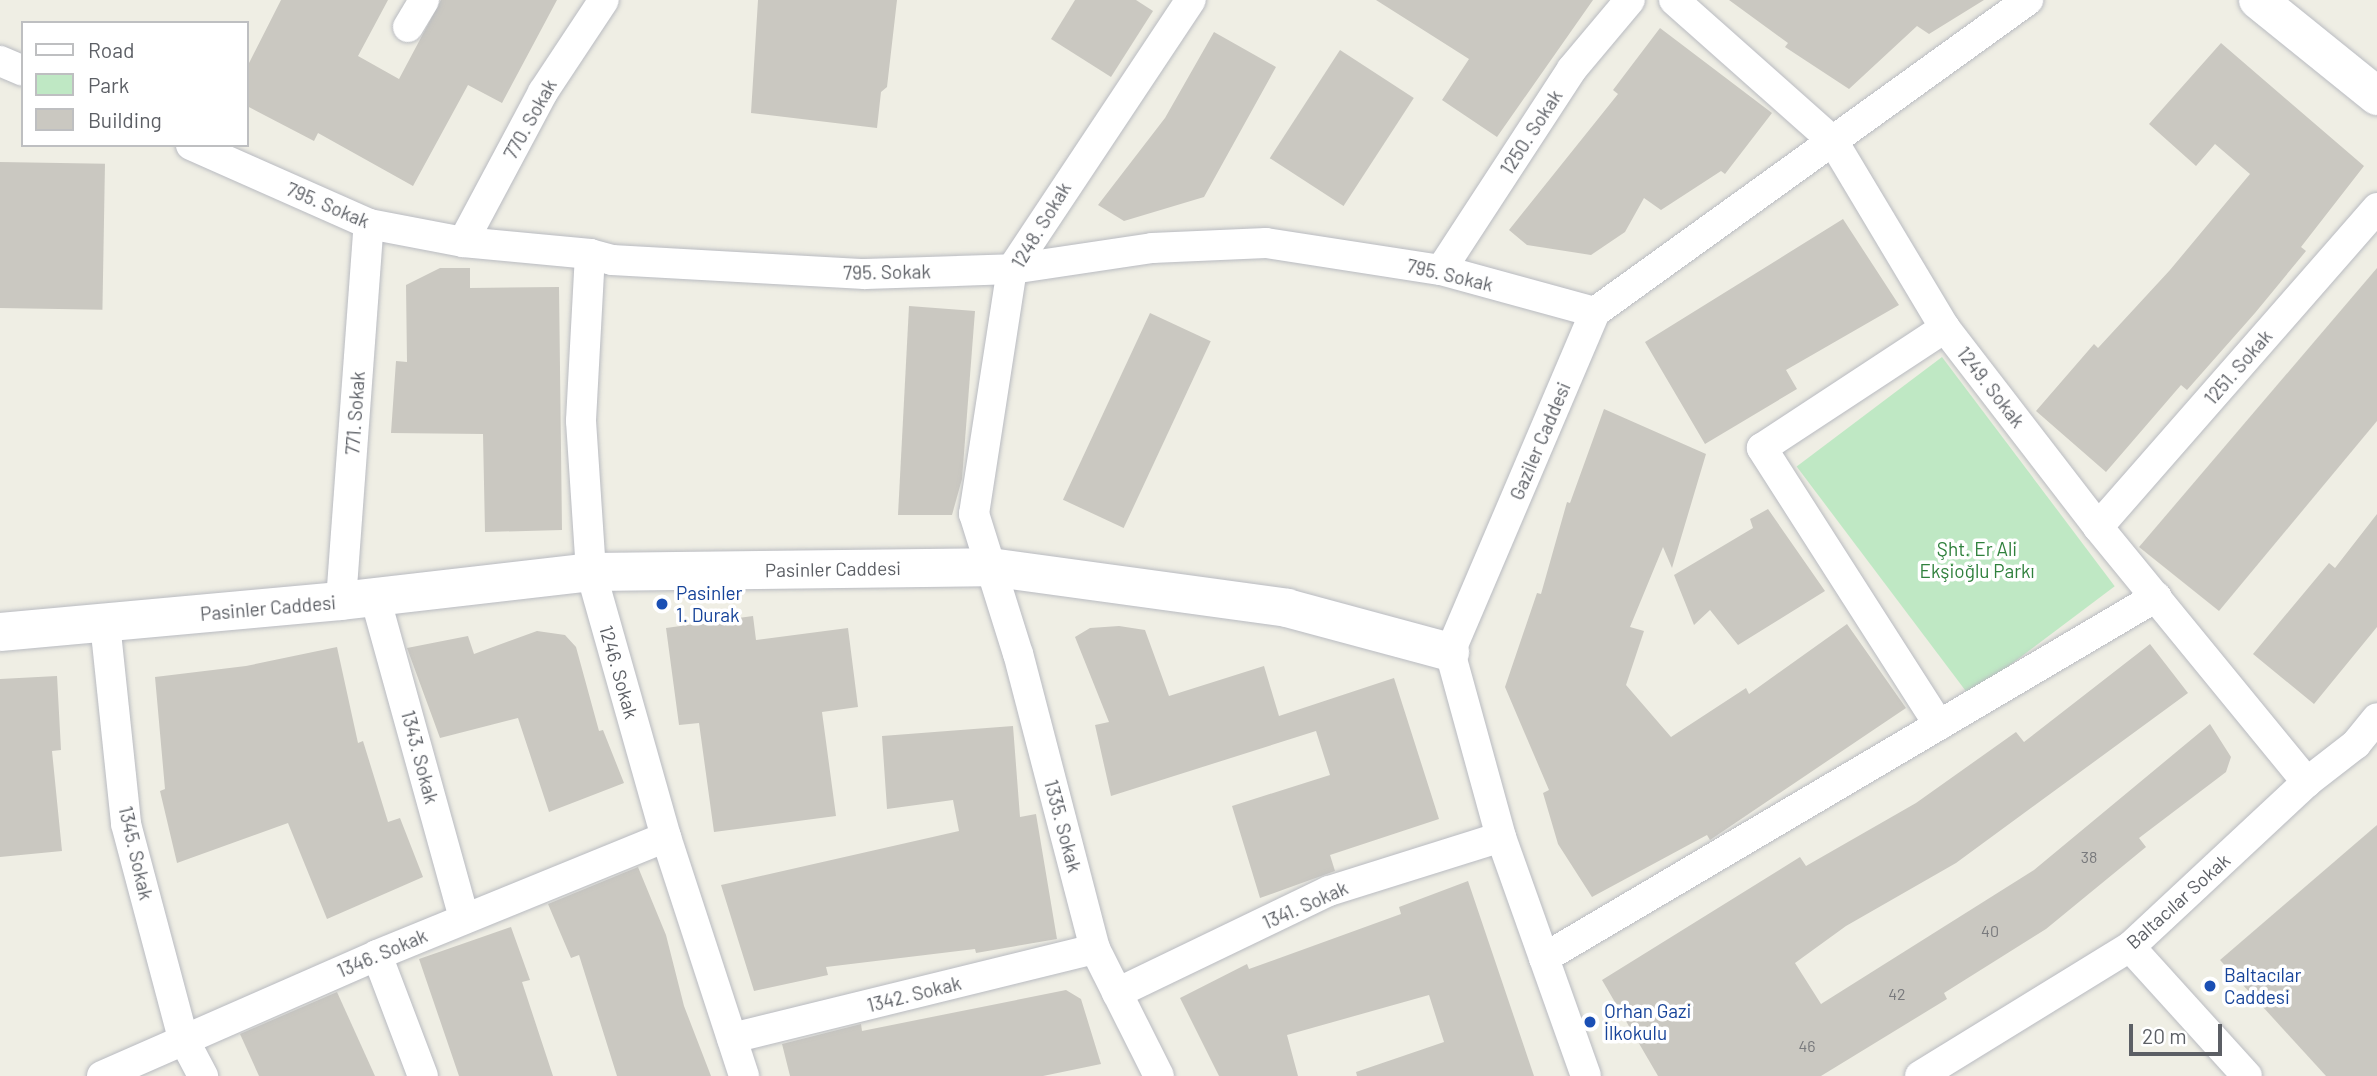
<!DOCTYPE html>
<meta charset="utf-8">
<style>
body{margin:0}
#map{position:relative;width:2377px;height:1076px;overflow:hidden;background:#efeee4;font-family:Barlow,sans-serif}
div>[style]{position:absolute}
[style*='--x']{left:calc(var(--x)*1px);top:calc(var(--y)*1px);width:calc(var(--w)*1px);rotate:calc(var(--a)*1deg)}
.green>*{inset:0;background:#bfe8c4;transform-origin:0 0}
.building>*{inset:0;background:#cac8c1;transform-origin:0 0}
.roads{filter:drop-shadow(0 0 2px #b9bbc1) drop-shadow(0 0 2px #b9bbc1)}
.street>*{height:30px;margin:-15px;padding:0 15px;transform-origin:15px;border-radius:15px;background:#fff}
.secondary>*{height:38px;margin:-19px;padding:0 19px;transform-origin:19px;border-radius:19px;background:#fff}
.dots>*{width:19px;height:19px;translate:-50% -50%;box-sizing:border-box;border:4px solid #fff;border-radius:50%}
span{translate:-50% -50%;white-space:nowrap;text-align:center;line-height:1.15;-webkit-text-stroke:7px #fff;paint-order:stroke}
.number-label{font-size:16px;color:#78797c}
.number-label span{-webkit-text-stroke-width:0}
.street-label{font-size:19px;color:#5c5f65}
.park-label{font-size:19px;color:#30813d}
.transit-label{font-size:19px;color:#164399}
.left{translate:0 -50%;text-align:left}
.legend{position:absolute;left:21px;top:21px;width:228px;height:126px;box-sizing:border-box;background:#fff;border:2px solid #bebfc1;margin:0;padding:9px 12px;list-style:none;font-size:21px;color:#5c5f65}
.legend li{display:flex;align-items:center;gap:14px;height:35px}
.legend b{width:35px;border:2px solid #bebfc1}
.scale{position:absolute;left:2129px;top:1024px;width:93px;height:32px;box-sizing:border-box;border:4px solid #5c5f65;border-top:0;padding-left:9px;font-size:21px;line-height:24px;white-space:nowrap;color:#5c5f65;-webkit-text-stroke:5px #fff;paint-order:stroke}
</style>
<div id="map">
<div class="green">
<i style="left:1942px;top:357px;width:287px;height:182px;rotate:53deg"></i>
</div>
<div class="building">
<i style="clip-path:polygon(281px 0,388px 0,358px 56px,399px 79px,441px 0,557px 0,502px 103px,468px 85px,413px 186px,318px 133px,314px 141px,247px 106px,247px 67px)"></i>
<i style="clip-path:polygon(758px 0,897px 0,887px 87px,881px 92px,877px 128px,751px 113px)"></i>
<i style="clip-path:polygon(1075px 0,1136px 0,1153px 11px,1111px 77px,1051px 39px)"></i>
<i style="clip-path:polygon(1376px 0,1593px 0,1497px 137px,1442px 100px,1469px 59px)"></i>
<i style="clip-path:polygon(1729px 0,1984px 0,1929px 34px,1917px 26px,1849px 89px,1785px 47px,1788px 43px)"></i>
<i style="clip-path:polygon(1660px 28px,1772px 113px,1725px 174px,1721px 171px,1661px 210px,1644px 198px,1625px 232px,1591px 255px,1527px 245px,1509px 230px,1618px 94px,1613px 90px)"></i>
<i style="clip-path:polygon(1214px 32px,1276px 67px,1204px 197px,1124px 221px,1098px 205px,1165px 118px)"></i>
<i style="clip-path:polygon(2221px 43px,2364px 166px,2301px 247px,2306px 251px,2255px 313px,2187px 390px,2181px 385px,2106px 472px,2036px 411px,2094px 344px,2098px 348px,2170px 270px,2250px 174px,2215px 144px,2196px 166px,2149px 124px)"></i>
<i style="left:1340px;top:50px;width:88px;height:129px;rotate:33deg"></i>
<i style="left:0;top:162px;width:105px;height:146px;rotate:1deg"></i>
<i style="clip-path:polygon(1843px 219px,1899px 305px,1786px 370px,1797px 389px,1705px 444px,1645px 342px)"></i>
<i style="clip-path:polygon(440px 268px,470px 268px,470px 288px,559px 287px,562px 530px,485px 532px,483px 434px,391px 433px,396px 361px,407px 362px,406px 285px)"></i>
<i style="clip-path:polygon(2377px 268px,2377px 421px,2219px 611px,2139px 547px)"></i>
<i style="clip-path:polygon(909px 306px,975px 311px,962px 479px,952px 515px,898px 515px)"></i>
<i style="left:1150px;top:313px;width:67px;height:206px;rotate:25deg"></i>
<i style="clip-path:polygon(1604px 409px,1706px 454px,1672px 568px,1663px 547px,1630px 627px,1644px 631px,1626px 685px,1671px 737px,1746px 688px,1749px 694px,1847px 624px,1906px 708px,1710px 840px,1707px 835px,1592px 897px,1558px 844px,1543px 793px,1549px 790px,1505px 687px,1537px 593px,1541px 594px,1567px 502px,1570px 503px)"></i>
<i style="clip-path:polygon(1768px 509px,1825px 591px,1738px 645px,1710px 610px,1694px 625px,1674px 575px,1753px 528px,1750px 519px)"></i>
<i style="clip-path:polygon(2377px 514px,2377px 627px,2314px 704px,2253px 654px,2329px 563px,2335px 568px)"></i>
<i style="clip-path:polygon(753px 616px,756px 640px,848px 628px,858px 707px,822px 712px,836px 816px,714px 832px,699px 723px,679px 725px,666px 628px)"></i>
<i style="clip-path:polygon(1119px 626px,1145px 630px,1169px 696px,1264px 666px,1279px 716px,1394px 678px,1439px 819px,1330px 855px,1335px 871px,1260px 898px,1232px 806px,1330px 775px,1316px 731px,1111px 796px,1095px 725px,1109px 722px,1075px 637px,1090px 628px)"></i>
<i style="clip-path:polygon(537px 631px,565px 635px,576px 647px,599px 731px,603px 730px,624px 783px,549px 812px,518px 718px,440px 738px,407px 648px,468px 636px,474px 654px)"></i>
<i style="clip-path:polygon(2150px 644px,2188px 693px,1956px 863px,1846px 926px,1795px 963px,1821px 1004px,2034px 870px,2210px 724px,2231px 757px,2226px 772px,2139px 838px,2146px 847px,2046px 929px,1944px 993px,1947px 999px,1821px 1076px,1658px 1076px,1602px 980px,1800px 857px,1806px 866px,1916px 803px,2016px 732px,2024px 742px)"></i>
<i style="clip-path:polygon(337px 647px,358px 743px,363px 741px,388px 822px,400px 818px,423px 877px,327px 919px,288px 823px,177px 863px,160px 791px,165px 789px,155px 677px,246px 666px)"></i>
<i style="clip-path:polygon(57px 676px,61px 750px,52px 751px,62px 851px,0 857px,0 679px)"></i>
<i style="clip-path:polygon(1013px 726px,1020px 817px,1036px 814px,1057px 939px,976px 953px,975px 949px,826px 967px,828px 975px,754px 991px,721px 885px,959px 831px,953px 800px,887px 809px,882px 736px)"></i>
<i style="clip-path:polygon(2377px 825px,2377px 1076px,2326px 1076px,2220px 960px)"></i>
<i style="clip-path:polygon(638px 867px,666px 935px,684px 1006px,711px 1076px,617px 1076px,579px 955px,571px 958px,548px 904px)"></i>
<i style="clip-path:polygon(1468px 881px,1534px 1076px,1357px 1076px,1356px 1072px,1444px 1042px,1429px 995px,1287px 1035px,1298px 1076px,1219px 1076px,1180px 998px,1247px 964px,1249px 969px,1401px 914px,1399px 907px)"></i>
<i style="clip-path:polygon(511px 927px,530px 980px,522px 982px,553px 1076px,459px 1076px,419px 959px)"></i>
<i style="clip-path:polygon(1066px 990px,1081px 999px,1101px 1064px,1043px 1076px,790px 1076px,782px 1044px,861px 1024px,862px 1031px)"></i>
<i style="clip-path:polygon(337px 992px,375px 1076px,259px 1076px,240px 1034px)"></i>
</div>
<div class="roads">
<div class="street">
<i style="--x:1674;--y:0;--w:213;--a:41.6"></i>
<i style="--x:1833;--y:141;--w:218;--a:59.1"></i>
<i style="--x:1945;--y:328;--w:251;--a:52.4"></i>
<i style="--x:2098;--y:527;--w:330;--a:50.7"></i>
<i style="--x:408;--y:27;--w:31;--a:-59"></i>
<i style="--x:0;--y:61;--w:25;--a:23"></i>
<i style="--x:191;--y:145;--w:195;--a:23.9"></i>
<i style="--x:369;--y:224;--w:96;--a:10.8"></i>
<i style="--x:463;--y:242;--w:128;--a:5.4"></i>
<i style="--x:590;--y:254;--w:23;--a:15"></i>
<i style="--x:612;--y:260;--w:253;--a:3.2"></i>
<i style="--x:865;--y:274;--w:147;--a:-1.9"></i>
<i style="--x:1012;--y:269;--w:142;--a:-8.5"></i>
<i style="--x:1152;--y:248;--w:114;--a:-2.5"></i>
<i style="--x:1266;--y:243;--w:177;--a:8.8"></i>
<i style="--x:1441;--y:270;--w:160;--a:15.3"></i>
<i style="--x:463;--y:242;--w:170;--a:-61.9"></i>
<i style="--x:543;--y:92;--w:110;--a:-56.5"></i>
<i style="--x:590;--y:254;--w:167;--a:93.1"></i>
<i style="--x:581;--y:421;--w:151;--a:86.2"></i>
<i style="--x:591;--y:572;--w:275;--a:74.2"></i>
<i style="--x:666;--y:837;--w:251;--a:71.9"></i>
<i style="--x:1441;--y:270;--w:240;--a:-56.9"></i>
<i style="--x:1572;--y:69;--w:90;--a:-50"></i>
<i style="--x:2098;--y:527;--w:424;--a:-48.8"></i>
<i style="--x:375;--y:597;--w:333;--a:74.5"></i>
<i style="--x:341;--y:601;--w:378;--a:-85.8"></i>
<i style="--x:105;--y:623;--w:202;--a:84"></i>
<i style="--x:126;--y:824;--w:221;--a:75.1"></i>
<i style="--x:183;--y:1038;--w:43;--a:62.2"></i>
<i style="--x:1939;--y:725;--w:329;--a:-122.6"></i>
<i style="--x:1762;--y:448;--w:219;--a:-33.3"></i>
<i style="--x:2130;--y:947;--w:174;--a:47.8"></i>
<i style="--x:377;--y:955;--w:129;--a:69.2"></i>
<i style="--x:1544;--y:958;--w:711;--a:-30.54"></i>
<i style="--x:1117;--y:993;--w:235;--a:-25.7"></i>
<i style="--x:1329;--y:891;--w:180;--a:-17.4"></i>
<i style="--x:732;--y:1038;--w:374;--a:-13.8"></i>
<i style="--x:102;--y:1076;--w:300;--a:-23.7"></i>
<i style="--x:377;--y:955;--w:312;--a:-22.2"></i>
<i style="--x:1159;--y:1076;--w:142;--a:-116.7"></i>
<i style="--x:1095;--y:949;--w:305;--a:-104.6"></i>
<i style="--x:1018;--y:654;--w:147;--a:-107.4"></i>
<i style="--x:974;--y:514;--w:248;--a:-81.2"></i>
<i style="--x:1012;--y:269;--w:323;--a:-56.4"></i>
<i style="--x:1586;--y:1076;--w:254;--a:-109.6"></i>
<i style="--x:1501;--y:837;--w:192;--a:-105.4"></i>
<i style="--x:1450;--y:652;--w:370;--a:-66.9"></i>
<i style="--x:1595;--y:312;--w:534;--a:-35.77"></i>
<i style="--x:1920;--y:1076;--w:246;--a:-31.6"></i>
<i style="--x:2130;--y:947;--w:242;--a:-43"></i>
<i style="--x:2307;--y:782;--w:62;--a:-37.8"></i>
<i style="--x:2356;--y:744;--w:33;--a:-51"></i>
</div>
<div class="secondary">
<i style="--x:2258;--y:0;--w:153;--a:38.9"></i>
<i style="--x:0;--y:632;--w:342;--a:-5.2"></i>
<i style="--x:341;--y:601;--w:252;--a:-6.6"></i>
<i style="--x:591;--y:572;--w:398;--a:-0.7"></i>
<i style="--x:989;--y:567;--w:301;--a:7.8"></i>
<i style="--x:1287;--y:608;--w:169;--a:15.1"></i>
</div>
</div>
<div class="dots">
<i style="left:662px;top:604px;background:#1a4fb4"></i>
<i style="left:2210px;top:986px;background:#1a4fb4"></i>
<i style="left:1590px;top:1022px;background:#1a4fb4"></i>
</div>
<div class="number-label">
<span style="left:2089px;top:857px">38</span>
<span style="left:1990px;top:931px">40</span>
<span style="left:1897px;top:994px">42</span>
<span style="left:1807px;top:1046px">46</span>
</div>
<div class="street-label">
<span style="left:530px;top:119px;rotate:-61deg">770. Sokak</span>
<span style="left:1531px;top:132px;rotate:-57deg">1250. Sokak</span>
<span style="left:328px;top:205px;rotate:23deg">795. Sokak</span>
<span style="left:1041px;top:225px;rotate:-59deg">1248. Sokak</span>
<span style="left:887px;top:272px;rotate:-1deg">795. Sokak</span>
<span style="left:1450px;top:275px;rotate:13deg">795. Sokak</span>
<span style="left:2238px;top:367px;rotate:-49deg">1251. Sokak</span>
<span style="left:1991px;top:387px;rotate:52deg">1249. Sokak</span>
<span style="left:355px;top:413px;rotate:-86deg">771. Sokak</span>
<span style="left:1540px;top:441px;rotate:-67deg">Gaziler Caddesi</span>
<span style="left:833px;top:569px;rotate:-1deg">Pasinler Caddesi</span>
<span style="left:268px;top:608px;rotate:-5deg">Pasinler Caddesi</span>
<span style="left:619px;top:672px;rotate:74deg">1246. Sokak</span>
<span style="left:420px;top:757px;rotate:75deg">1343. Sokak</span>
<span style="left:1063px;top:826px;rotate:75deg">1335. Sokak</span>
<span style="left:136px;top:853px;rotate:77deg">1345. Sokak</span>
<span style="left:2178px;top:901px;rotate:-42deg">Baltacılar Sokak</span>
<span style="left:1305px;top:905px;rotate:-24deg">1341. Sokak</span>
<span style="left:382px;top:953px;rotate:-23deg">1346. Sokak</span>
<span style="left:914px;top:994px;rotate:-14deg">1342. Sokak</span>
</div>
<div class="park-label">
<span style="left:1977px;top:560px">Şht. Er Ali<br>Ekşioğlu Parkı</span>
</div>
<div class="transit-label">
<span class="left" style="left:676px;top:604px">Pasinler<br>1. Durak</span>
<span class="left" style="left:2224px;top:986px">Baltacılar<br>Caddesi</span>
<span class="left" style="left:1604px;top:1022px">Orhan Gazi<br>İlkokulu</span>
</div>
<ul class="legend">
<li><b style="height:9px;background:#fff"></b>Road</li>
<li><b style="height:19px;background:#bfe8c4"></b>Park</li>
<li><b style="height:19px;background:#cac8c1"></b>Building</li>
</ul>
<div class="scale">20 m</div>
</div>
